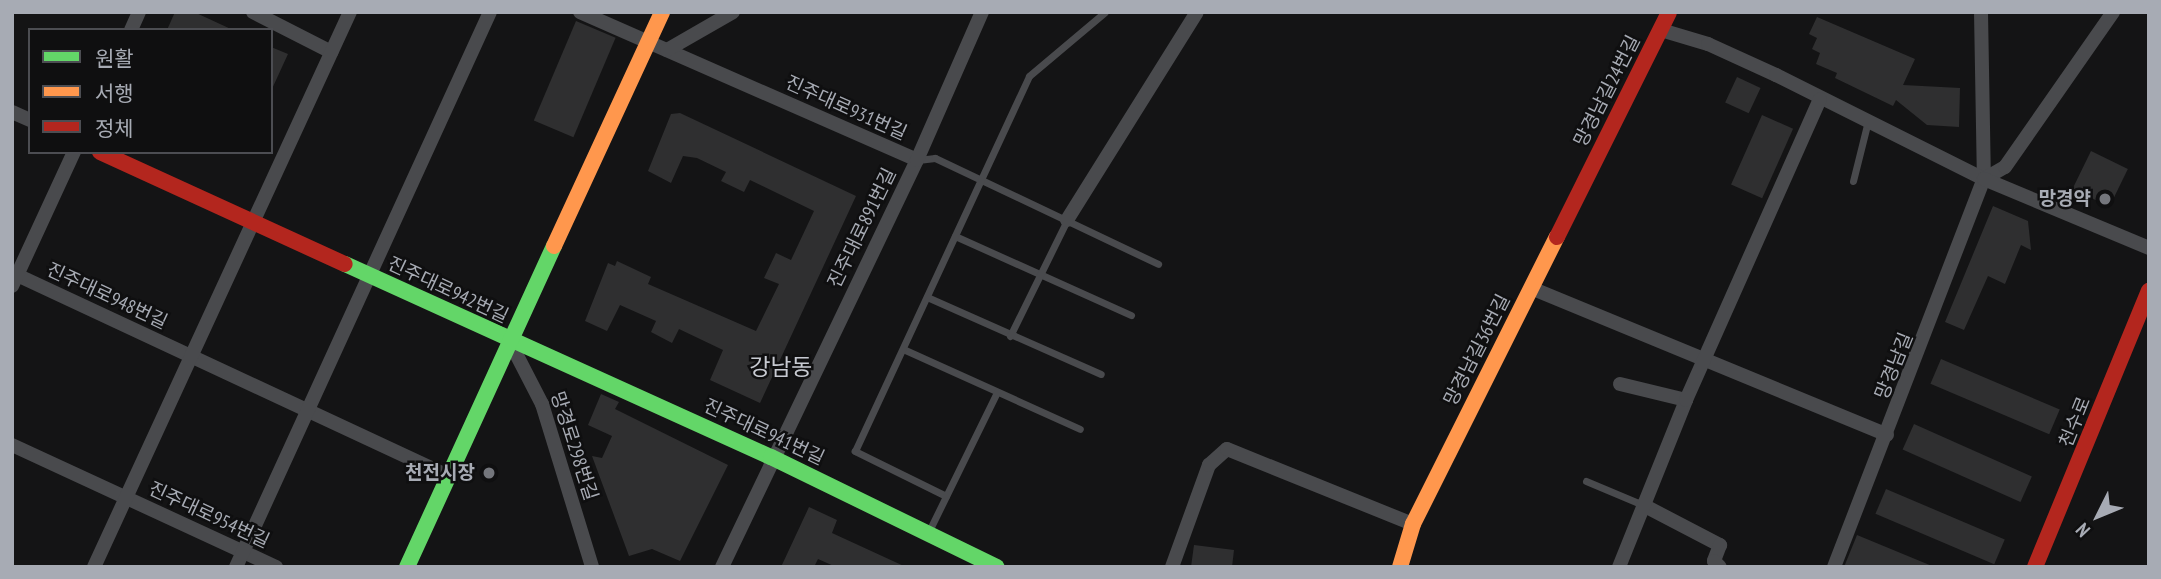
<!DOCTYPE html>
<meta charset="utf-8">
<style>
body{margin:0}
#map{position:relative;width:2161px;height:579px;overflow:hidden;background:#141415;font-family:"PT Sans Narrow","Noto Sans KR",sans-serif}
div>[style]{position:absolute}
[style*='--x']{left:calc(var(--x)*1px);top:calc(var(--y)*1px);width:calc(var(--w)*1px);rotate:calc(var(--a)*1deg)}
.building>*{inset:0;background:#2f2f30;transform-origin:0 0}
.lane>*{height:7px;margin:-3.5px;padding:0 3.5px;transform-origin:3.5px;border-radius:3.5px;background:#494a4d}
.street>*{height:14px;margin:-7px;padding:0 7px;transform-origin:7px;border-radius:7px;background:#494a4d}
.fast>*{height:16px;margin:-8px;padding:0 8px;transform-origin:8px;border-radius:8px;background:#63d668}
.slow>*{height:16px;margin:-8px;padding:0 8px;transform-origin:8px;border-radius:8px;background:#ff974d}
.jam>*{height:16px;margin:-8px;padding:0 8px;transform-origin:8px;border-radius:8px;background:#b3261e}
.dots>*{width:19px;height:19px;translate:-50% -50%;box-sizing:border-box;border:4px solid #0f0f10;border-radius:50%}
span{translate:-50% -50%;white-space:nowrap;text-align:center;line-height:1.15;-webkit-text-stroke:5px #0f0f10;paint-order:stroke}
.street-label{font-size:19px;color:#a7abb4}
.poi-label{font-size:19px;color:#a7abb4;font-weight:700}
.right{translate:-100% -50%;text-align:right}
.quarter-label{font-size:23px;color:#c7cad1}
.frame{position:absolute;inset:0;border:14px solid #a7abb4;pointer-events:none}
.legend{position:absolute;left:28px;top:28px;width:245px;height:126px;box-sizing:border-box;background:#0f0f10;border:2px solid #4c4d52;margin:0;padding:9px 12px;list-style:none;font-size:21px;color:#a7abb4}
.legend li{display:flex;align-items:center;gap:14px;height:35px}
.legend b{width:35px;border:2px solid #4c4d52}
.north{position:absolute;left:2063px;top:481px;width:70px;height:70px;-webkit-text-stroke:5px #0f0f10;paint-order:stroke;rotate:227deg;font-size:19px;font-weight:700;line-height:28px;text-align:center;color:#a7abb4}
.north::after{content:'';display:block;margin:auto;width:24px;height:32px;background:#a7abb4;clip-path:polygon(50% 0,100% 100%,50% 72%,0 100%)}
</style>
<div id="map">
<div class="building">
<i style="clip-path:polygon(175px 12px,194px 12px,233px 30px,167px 30px)"></i>
<i style="clip-path:polygon(1817px 17px,1915px 59px,1903px 85px,1960px 88px,1959px 127px,1927px 125px,1896px 100px,1893px 106px,1835px 78px,1837px 73px,1816px 64px,1820px 53px,1812px 49px,1817px 38px,1809px 34px)"></i>
<i style="left:576px;top:21px;width:43px;height:108px;rotate:23deg"></i>
<i style="clip-path:polygon(271px 47px,288px 54px,271px 91px)"></i>
<i style="left:1737px;top:77px;width:26px;height:28px;rotate:25deg"></i>
<i style="clip-path:polygon(680px 113px,856px 196px,760px 403px,710px 380px,723px 350px,679px 329px,672px 343px,651px 332px,656px 321px,620px 305px,607px 331px,585px 321px,608px 263px,615px 266px,617px 261px,651px 277px,648px 284px,756px 331px,779px 284px,764px 278px,776px 253px,791px 260px,814px 211px,750px 180px,744px 192px,721px 181px,726px 172px,697px 158px,683px 156px,671px 183px,648px 171px,671px 114px)"></i>
<i style="left:1762px;top:115px;width:34px;height:76px;rotate:24deg"></i>
<i style="left:2091px;top:151px;width:41px;height:42px;rotate:26deg"></i>
<i style="clip-path:polygon(1993px 206px,2028px 221px,2031px 250px,2021px 245px,2005px 284px,1988px 276px,1964px 330px,1945px 322px)"></i>
<i style="left:1941px;top:359px;width:129px;height:27px;rotate:23deg"></i>
<i style="clip-path:polygon(601px 394px,619px 402px,615px 409px,728px 465px,680px 561px,652px 549px,629px 556px,592px 456px,602px 458px,612px 436px,588px 425px)"></i>
<i style="left:1914px;top:424px;width:129px;height:28px;rotate:24deg"></i>
<i style="left:1886px;top:489px;width:129px;height:27px;rotate:23deg"></i>
<i style="clip-path:polygon(809px 507px,837px 520px,832px 533px,906px 567px,836px 567px,818px 559px,814px 567px,781px 567px)"></i>
<i style="clip-path:polygon(1857px 535px,1932px 566px,1932px 567px,1844px 567px)"></i>
<i style="clip-path:polygon(1194px 545px,1234px 550px,1232px 567px,1191px 567px)"></i>
</div>
<div class="lane">
<i style="--x:918;--y:160;--w:17;--a:-7"></i>
<i style="--x:935;--y:158;--w:247;--a:25.4"></i>
<i style="--x:1853;--y:181;--w:62;--a:-76"></i>
<i style="--x:955;--y:236;--w:193;--a:24.2"></i>
<i style="--x:927;--y:297;--w:190;--a:23.9"></i>
<i style="--x:1010;--y:336;--w:129;--a:-63.8"></i>
<i style="--x:903;--y:349;--w:194;--a:24.3"></i>
<i style="--x:1586;--y:481;--w:62;--a:22.8"></i>
<i style="--x:946;--y:496;--w:102;--a:-153.7"></i>
<i style="--x:855;--y:451;--w:413;--a:-65.1"></i>
<i style="--x:1029;--y:76;--w:99;--a:-40.1"></i>
<i style="--x:928;--y:533;--w:157;--a:-63.9"></i>
</div>
<div class="street">
<i style="--x:253;--y:12;--w:88;--a:27.1"></i>
<i style="--x:580;--y:12;--w:368;--a:23.7"></i>
<i style="--x:1981;--y:12;--w:167;--a:89"></i>
<i style="--x:131;--y:30;--w:20;--a:-66"></i>
<i style="--x:1661;--y:30;--w:49;--a:16.6"></i>
<i style="--x:1708;--y:44;--w:75;--a:24.5"></i>
<i style="--x:1776;--y:75;--w:233;--a:26.6"></i>
<i style="--x:667;--y:50;--w:76;--a:-29.9"></i>
<i style="--x:12;--y:112;--w:20;--a:24"></i>
<i style="--x:1984;--y:179;--w:24;--a:-30"></i>
<i style="--x:2005;--y:167;--w:189;--a:-55.1"></i>
<i style="--x:1067;--y:220;--w:245;--a:-58"></i>
<i style="--x:17;--y:275;--w:476;--a:25"></i>
<i style="--x:12;--y:286;--w:148;--a:-65.2"></i>
<i style="--x:1531;--y:288;--w:385;--a:22.4"></i>
<i style="--x:510;--y:342;--w:70;--a:62.7"></i>
<i style="--x:542;--y:404;--w:170;--a:72.9"></i>
<i style="--x:1620;--y:384;--w:68;--a:13.6"></i>
<i style="--x:12;--y:445;--w:291;--a:24.8"></i>
<i style="--x:1643;--y:505;--w:87;--a:27.5"></i>
<i style="--x:1720;--y:545;--w:17;--a:111"></i>
<i style="--x:1714;--y:561;--w:8;--a:45"></i>
<i style="--x:94;--y:567;--w:611;--a:-65.24"></i>
<i style="--x:236;--y:567;--w:610;--a:-65.41"></i>
<i style="--x:722;--y:567;--w:451;--a:-64.4"></i>
<i style="--x:917;--y:160;--w:162;--a:-66.3"></i>
<i style="--x:1172;--y:567;--w:109;--a:-70.1"></i>
<i style="--x:1209;--y:465;--w:24;--a:-42"></i>
<i style="--x:1227;--y:449;--w:201;--a:22"></i>
<i style="--x:1619;--y:567;--w:180;--a:-68.1"></i>
<i style="--x:1686;--y:400;--w:329;--a:-66"></i>
<i style="--x:1834;--y:567;--w:416;--a:-68.9"></i>
<i style="--x:1984;--y:179;--w:179;--a:22.7"></i>
</div>
<div class="fast">
<i style="--x:345;--y:264;--w:468;--a:24.4"></i>
<i style="--x:771;--y:457;--w:251;--a:26"></i>
<i style="--x:407;--y:567;--w:353;--a:-65.4"></i>
</div>
<div class="slow">
<i style="--x:554;--y:246;--w:258;--a:-65.2"></i>
<i style="--x:1400;--y:567;--w:45;--a:-73.2"></i>
<i style="--x:1413;--y:524;--w:321;--a:-63.4"></i>
</div>
<div class="jam">
<i style="--x:100;--y:152;--w:269;--a:24.6"></i>
<i style="--x:1557;--y:237;--w:251;--a:-63.5"></i>
<i style="--x:2035;--y:567;--w:299;--a:-67.6"></i>
</div>
<div class="dots">
<i style="left:2105px;top:199px;background:#74767c"></i>
<i style="left:489px;top:473px;background:#74767c"></i>
</div>
<div class="street-label">
<span style="left:1607px;top:91px;rotate:-63deg">망경남길24번길</span>
<span style="left:846px;top:108px;rotate:24deg">진주대로931번길</span>
<span style="left:862px;top:228px;rotate:-64deg">진주대로891번길</span>
<span style="left:448px;top:290px;rotate:25deg">진주대로942번길</span>
<span style="left:107px;top:296px;rotate:25deg">진주대로948번길</span>
<span style="left:1477px;top:350px;rotate:-63deg">망경남길36번길</span>
<span style="left:1894px;top:366px;rotate:-68deg">망경남길</span>
<span style="left:2075px;top:422px;rotate:-68deg">천수로</span>
<span style="left:764px;top:432px;rotate:25deg">진주대로941번길</span>
<span style="left:574px;top:446px;rotate:72deg">망경로298번길</span>
<span style="left:209px;top:515px;rotate:25deg">진주대로954번길</span>
</div>
<div class="poi-label">
<span class="right" style="left:2091px;top:199px">망경약</span>
<span class="right" style="left:475px;top:473px">천전시장</span>
</div>
<div class="quarter-label">
<span style="left:781px;top:367px">강남동</span>
</div>
<div class="frame"></div>
<ul class="legend">
<li><b style="height:9px;background:#63d668"></b>원활</li>
<li><b style="height:9px;background:#ff974d"></b>서행</li>
<li><b style="height:9px;background:#b3261e"></b>정체</li>
</ul>
<div class="north">N</div>
</div>
